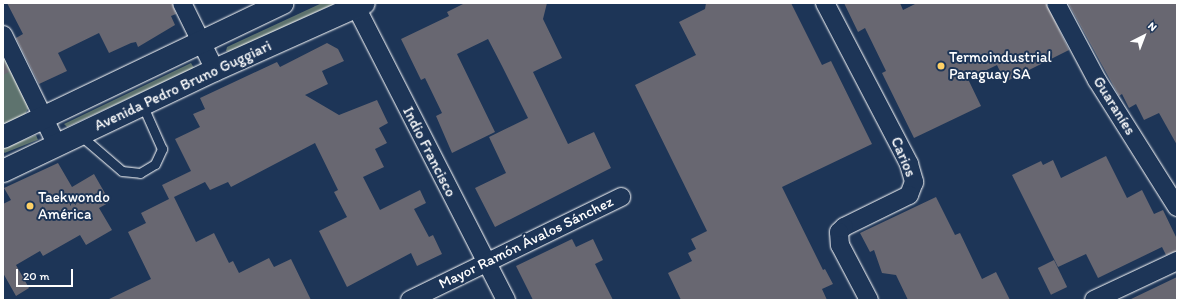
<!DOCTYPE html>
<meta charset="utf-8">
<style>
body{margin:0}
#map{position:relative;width:1180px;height:303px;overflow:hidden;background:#1d3557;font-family:Itim,sans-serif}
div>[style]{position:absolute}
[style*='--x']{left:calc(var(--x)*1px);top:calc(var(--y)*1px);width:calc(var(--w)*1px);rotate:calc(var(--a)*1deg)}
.green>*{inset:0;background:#5e736e;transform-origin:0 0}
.building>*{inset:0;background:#686771;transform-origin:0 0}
.roads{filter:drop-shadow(0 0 1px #fff) drop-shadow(0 0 1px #fff)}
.lane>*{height:9px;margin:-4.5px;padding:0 4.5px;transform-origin:4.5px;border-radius:4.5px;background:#1d3557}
.street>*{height:18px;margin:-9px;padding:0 9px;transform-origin:9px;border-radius:9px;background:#1d3557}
.primary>*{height:22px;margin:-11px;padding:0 11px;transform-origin:11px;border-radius:11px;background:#1d3557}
.dots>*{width:11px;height:11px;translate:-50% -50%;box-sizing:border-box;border:2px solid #1d3557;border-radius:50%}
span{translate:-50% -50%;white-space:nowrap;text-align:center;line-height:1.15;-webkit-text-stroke:4px #1d3557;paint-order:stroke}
.poi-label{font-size:15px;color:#fff}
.left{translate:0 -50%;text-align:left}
.street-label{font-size:15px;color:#fff}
.frame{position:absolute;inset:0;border:4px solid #fff;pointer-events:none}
.north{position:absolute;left:1124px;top:16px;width:40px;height:40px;-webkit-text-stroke:3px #1d3557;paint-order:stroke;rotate:42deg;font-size:11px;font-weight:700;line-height:16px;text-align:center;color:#fff}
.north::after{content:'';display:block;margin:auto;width:14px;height:18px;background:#fff;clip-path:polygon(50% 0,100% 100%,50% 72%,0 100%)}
.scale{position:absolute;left:16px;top:269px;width:57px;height:18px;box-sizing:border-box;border:2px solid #fff;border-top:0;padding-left:5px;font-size:12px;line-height:14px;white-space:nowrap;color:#fff;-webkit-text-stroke:3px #1d3557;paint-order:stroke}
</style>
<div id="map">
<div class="green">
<i style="clip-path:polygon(322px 3px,336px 3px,229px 52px,226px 51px,227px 47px)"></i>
<i style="clip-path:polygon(3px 49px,29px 107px,24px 116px,3px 126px)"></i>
<i style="clip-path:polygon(191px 63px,194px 68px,67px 127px,64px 124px)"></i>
<i style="left:36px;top:135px;width:5px;height:36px;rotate:68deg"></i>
</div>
<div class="building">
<i style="clip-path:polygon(7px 3px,172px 3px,176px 14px,171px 16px,175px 25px,138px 47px,136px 42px,131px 43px,109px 53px,99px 33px,58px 53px,67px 71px,39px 84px,16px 38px,23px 34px)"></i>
<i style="clip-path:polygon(465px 3px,547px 3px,543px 19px,562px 58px,533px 72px,568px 144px,594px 132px,611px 168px,495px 227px,475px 188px,506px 173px,489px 137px,528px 118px,502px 66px,488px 39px,457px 54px,495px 132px,452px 153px,436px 116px,442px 113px,425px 78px,421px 80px,401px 39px,449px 16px,447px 12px)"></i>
<i style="clip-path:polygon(706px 3px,791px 3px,822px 65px,831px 61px,872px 144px,782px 187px,823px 270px,825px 269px,833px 284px,822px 289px,827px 300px,681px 300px,668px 273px,692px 261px,688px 253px,696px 249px,691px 239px,707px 231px,635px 85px,696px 55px,679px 22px,705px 9px)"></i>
<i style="clip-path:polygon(844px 3px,900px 3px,903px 10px,917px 3px,1046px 3px,1069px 50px,1005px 82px,997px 65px,968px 79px,981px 106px,914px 138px,882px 73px,886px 71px,865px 28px,858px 32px)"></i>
<i style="clip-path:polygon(1068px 3px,1177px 3px,1177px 145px,1159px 113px,1144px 120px,1136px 104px,1129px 108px,1122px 94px,1119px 96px)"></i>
<i style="clip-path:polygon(327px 43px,338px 49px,344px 61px,322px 71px,328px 84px,305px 95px,339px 115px,377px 100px,388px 123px,379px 128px,387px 143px,375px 149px,384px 167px,363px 177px,380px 210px,420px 190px,426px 203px,414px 209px,429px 237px,433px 235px,442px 254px,417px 266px,411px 253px,347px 287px,319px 231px,347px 217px,334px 192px,338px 190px,315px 143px,231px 187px,228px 182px,210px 190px,205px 182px,174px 197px,196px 242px,214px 233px,229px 263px,233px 261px,239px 273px,269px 258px,274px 267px,291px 259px,311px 300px,107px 300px,151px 279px,128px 232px,146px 223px,141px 213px,169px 199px,162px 185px,191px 171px,175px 139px,200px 127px,193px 114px,205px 109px,200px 98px,277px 62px,280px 67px)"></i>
<i style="clip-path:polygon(3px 59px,9px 72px,3px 75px)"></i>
<i style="clip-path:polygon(1106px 156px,1127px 198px,1142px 190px,1154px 214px,1163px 210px,1177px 239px,1177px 251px,1166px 255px,1162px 247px,1098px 278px,1086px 254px,1058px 267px,1012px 175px,1041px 161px,1043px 165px,1053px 160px,1061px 178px)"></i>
<i style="clip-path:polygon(58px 163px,72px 187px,94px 174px,110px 202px,99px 208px,112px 230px,86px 245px,80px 235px,43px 256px,40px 251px,16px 265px,29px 288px,16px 296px,3px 273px,3px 204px,11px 200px,4px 188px)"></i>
<i style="clip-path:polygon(936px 197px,955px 235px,960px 233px,982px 279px,996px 272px,1010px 300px,908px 300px,896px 275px,882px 273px,874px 250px,870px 252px,860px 233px)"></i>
<i style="clip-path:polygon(572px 239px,576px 247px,593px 239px,603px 260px,595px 264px,613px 300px,533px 300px,516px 266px)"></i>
<i style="left:1054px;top:260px;width:30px;height:18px;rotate:64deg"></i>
<i style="clip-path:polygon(1177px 273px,1177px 300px,1129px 300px,1177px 277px)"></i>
</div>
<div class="roads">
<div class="lane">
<i style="--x:80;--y:135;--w:55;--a:40.6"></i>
<i style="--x:122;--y:171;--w:18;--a:6"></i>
<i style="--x:140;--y:173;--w:17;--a:-31"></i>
<i style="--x:155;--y:164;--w:17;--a:-65"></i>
<i style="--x:162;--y:149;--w:49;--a:-114"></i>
</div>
<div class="street">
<i style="--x:182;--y:3;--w:75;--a:63.8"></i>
<i style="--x:354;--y:3;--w:334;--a:62.9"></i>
<i style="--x:825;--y:3;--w:182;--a:62.4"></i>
<i style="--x:909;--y:164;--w:19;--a:74"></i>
<i style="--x:914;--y:182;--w:14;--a:111"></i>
<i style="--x:909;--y:195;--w:72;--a:153.8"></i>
<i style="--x:844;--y:227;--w:7;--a:135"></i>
<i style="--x:839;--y:232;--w:13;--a:86"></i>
<i style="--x:840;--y:245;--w:62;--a:62.2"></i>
<i style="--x:1056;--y:3;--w:87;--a:62"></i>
<i style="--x:1097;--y:80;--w:150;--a:57.8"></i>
<i style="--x:3;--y:35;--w:123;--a:63.9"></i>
<i style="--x:410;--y:300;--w:235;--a:-26"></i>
<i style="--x:1094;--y:300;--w:92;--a:-25.2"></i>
</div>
<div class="primary">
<i style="--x:3;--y:137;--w:310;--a:-25.6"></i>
<i style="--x:3;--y:171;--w:235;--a:-25.5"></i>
<i style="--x:215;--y:70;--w:163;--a:-24.2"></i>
</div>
</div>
<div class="dots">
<i style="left:941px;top:66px;background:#ffd166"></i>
<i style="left:30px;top:206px;background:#ffd166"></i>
</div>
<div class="poi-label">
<span class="left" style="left:949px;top:66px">Termoindustrial<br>Paraguay SA</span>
<span class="left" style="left:38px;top:206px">Taekwondo<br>América</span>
</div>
<div class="street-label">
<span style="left:183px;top:86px;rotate:-25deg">Avenida Pedro Bruno Guggiari</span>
<span style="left:1114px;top:106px;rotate:58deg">Guaraníes</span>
<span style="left:429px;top:152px;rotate:63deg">Indio Francisco</span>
<span style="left:903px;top:157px;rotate:67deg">Carios</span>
<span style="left:526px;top:243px;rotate:-26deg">Mayor Ramón Ávalos Sánchez</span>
</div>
<div class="frame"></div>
<div class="north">N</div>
<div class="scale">20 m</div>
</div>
